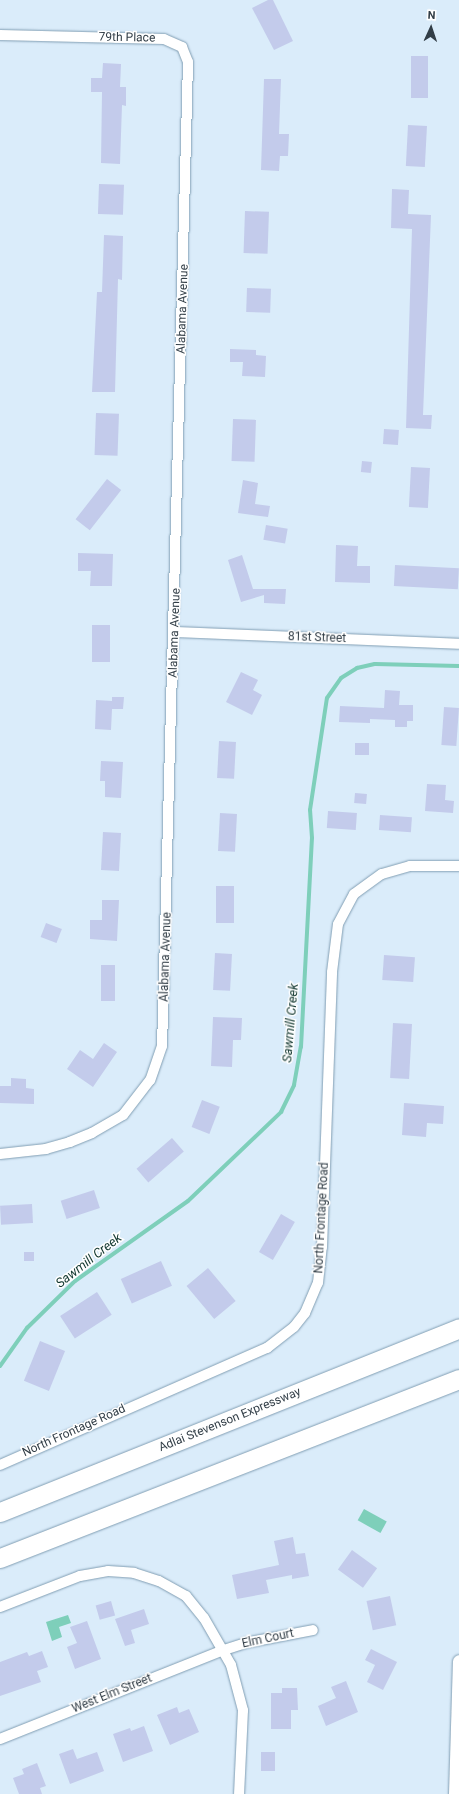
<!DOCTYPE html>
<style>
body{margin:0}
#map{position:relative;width:459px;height:1794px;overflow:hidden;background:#daecfa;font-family:Roboto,sans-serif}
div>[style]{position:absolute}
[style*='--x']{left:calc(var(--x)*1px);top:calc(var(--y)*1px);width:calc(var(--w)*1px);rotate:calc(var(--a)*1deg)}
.water>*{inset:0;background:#7ecfba;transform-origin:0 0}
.stream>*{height:4px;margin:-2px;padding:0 2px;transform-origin:2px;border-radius:2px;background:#7ecfba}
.building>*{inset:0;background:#c3cbeb;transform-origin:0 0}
.roads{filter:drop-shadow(0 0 1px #819eb3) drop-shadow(0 0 1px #819eb3)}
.minor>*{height:10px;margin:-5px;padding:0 5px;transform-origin:5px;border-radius:5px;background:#fff}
.tertiary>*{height:13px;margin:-6.5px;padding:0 6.5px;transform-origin:6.5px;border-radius:6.5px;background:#fff}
.motorway>*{height:19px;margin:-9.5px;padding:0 9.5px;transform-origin:9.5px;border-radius:9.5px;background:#fff}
span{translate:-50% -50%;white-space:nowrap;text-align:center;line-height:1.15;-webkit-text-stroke:3px #fff;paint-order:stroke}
.street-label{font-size:12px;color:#323e47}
.water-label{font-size:13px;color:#11372f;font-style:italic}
.north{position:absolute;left:411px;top:8px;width:40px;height:40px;-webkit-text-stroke:3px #fff;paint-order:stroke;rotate:3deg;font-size:11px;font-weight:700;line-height:16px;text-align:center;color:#323e47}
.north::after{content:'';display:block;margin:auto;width:14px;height:18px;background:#323e47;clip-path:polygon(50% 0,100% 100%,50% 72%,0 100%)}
</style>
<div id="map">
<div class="water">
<i style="left:364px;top:1509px;width:26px;height:13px;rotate:29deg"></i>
<i style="clip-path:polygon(68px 1615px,71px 1623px,59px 1627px,62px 1637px,52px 1641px,46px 1622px)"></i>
</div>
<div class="stream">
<i style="--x:0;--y:1366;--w:47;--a:-54.6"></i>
<i style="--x:27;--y:1328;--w:67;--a:-44.4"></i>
<i style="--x:75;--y:1281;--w:138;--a:-35.3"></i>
<i style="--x:188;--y:1201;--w:129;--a:-43.7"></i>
<i style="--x:281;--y:1112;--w:30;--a:-64"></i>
<i style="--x:294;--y:1085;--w:39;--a:-80"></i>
<i style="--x:301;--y:1047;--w:209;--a:-87"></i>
<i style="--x:312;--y:838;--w:28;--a:-94"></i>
<i style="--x:310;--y:810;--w:113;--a:-81.4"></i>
<i style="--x:327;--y:698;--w:24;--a:-55"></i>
<i style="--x:341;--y:678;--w:19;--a:-32"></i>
<i style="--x:357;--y:668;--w:18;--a:-13"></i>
<i style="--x:375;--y:664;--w:84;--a:1.4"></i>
</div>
<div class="building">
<i style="clip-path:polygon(268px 0,273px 0,293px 41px,274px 50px,252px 8px)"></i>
<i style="left:411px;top:56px;width:17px;height:42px"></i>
<i style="clip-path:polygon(103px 63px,121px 64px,120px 87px,126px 87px,126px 106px,122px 105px,120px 164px,101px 163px,102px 92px,91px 92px,91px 78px,102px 78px)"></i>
<i style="clip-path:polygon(264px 79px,281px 79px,279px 134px,289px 134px,288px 156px,280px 156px,279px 171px,261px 170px)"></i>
<i style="left:408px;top:125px;width:19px;height:41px;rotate:3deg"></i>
<i style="left:99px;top:184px;width:25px;height:30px;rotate:2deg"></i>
<i style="clip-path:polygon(392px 189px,409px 190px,408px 214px,431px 215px,423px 415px,432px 415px,431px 429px,406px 428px,412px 229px,391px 228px)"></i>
<i style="left:245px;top:211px;width:24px;height:42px;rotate:2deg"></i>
<i style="clip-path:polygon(104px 235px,123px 236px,122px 280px,118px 279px,115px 392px,92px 392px,97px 292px,102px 292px)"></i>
<i style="left:247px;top:288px;width:24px;height:24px;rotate:2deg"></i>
<i style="clip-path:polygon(230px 349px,256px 350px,256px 355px,266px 356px,265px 377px,242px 376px,243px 362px,230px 362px)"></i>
<i style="left:96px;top:413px;width:23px;height:42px;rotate:2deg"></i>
<i style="left:233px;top:419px;width:23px;height:42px;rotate:2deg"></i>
<i style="left:384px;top:429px;width:15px;height:15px;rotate:4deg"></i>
<i style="left:362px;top:461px;width:10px;height:11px;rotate:6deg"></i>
<i style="left:411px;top:467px;width:19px;height:40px;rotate:3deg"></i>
<i style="left:107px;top:479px;width:18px;height:51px;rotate:38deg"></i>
<i style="clip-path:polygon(243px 480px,258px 483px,255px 504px,270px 506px,268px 517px,238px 513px)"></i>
<i style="left:266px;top:525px;width:22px;height:15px;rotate:10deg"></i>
<i style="clip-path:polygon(336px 545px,358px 546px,357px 566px,370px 566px,370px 583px,335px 582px)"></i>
<i style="clip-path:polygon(78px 553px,113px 554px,112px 586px,90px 586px,91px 571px,78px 571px)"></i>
<i style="clip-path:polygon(242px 555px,253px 589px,286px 589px,285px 604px,264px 603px,264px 595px,241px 602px,228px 560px)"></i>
<i style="left:395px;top:565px;width:64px;height:21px;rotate:3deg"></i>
<i style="left:92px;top:625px;width:18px;height:37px"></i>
<i style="clip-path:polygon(241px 672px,258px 680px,253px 690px,262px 695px,252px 715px,226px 702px)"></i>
<i style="clip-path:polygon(385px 690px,400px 691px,399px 705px,413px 705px,413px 721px,407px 721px,407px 727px,395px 727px,395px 720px,370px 719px,370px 723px,339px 722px,340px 706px,384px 708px)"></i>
<i style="clip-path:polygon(112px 697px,124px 697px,123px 709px,112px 709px,111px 730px,95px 729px,96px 700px,112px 701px)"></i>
<i style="left:444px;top:707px;width:15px;height:38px;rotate:4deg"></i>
<i style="left:219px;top:741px;width:17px;height:37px;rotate:3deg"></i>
<i style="left:355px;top:743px;width:14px;height:12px"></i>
<i style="clip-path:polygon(101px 761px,123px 762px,121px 798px,105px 797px,105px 781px,100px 781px)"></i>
<i style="clip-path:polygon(427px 784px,446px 785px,445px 800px,454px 801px,453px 813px,425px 811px)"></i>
<i style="left:355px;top:793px;width:12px;height:10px;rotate:5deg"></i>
<i style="left:328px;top:811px;width:29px;height:17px;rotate:4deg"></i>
<i style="left:220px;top:813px;width:17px;height:38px;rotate:3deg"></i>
<i style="left:380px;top:815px;width:32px;height:15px;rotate:4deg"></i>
<i style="left:103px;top:832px;width:18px;height:38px;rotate:3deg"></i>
<i style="left:216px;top:886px;width:18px;height:37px"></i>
<i style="clip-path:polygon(102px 900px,119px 900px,117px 941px,90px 939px,90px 920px,102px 920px)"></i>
<i style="left:46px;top:923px;width:17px;height:15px;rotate:21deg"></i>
<i style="left:215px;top:953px;width:17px;height:37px;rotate:3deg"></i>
<i style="left:384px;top:955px;width:31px;height:25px;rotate:4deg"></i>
<i style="left:101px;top:965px;width:14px;height:36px"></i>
<i style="clip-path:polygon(213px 1017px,242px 1018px,241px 1040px,233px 1040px,232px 1067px,211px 1066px)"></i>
<i style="left:393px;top:1023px;width:19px;height:55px;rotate:3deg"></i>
<i style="clip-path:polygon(104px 1043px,117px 1052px,93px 1087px,67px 1069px,80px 1050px,93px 1059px)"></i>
<i style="clip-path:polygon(11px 1078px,26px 1079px,26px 1088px,34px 1089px,34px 1104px,0 1103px,0 1086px,11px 1086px)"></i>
<i style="left:202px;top:1100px;width:19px;height:29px;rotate:21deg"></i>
<i style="clip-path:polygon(404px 1103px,444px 1106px,443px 1124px,427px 1123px,426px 1137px,402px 1135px)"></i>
<i style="left:172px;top:1138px;width:18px;height:47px;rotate:49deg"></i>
<i style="left:94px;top:1190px;width:19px;height:35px;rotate:72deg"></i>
<i style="left:32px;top:1204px;width:19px;height:32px;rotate:87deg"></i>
<i style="left:281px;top:1214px;width:16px;height:44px;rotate:30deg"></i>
<i style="left:24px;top:1252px;width:10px;height:9px"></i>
<i style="left:161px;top:1261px;width:27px;height:44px;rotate:66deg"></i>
<i style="left:208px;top:1268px;width:43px;height:28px;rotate:50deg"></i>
<i style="left:97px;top:1292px;width:27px;height:44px;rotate:57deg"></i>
<i style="left:40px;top:1341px;width:27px;height:43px;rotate:22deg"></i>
<i style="clip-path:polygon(293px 1537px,296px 1554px,305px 1553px,309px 1576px,292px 1579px,292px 1575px,266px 1580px,269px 1593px,237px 1599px,232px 1575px,279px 1565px,274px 1541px)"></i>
<i style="left:352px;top:1550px;width:31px;height:24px;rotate:36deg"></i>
<i style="left:390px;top:1596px;width:30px;height:24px;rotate:78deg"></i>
<i style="left:111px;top:1601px;width:15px;height:16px;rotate:74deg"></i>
<i style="clip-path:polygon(144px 1609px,149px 1624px,131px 1630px,135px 1643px,125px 1646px,115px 1619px)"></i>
<i style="clip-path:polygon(87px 1621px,101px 1659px,75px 1669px,67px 1647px,77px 1643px,70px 1627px)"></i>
<i style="clip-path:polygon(371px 1649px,397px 1662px,383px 1690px,367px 1682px,375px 1665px,365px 1660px)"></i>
<i style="clip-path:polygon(42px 1651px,48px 1667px,37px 1671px,41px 1682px,0 1696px,0 1662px,27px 1652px,29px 1656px)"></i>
<i style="clip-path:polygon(346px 1681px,358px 1712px,326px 1726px,318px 1706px,336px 1698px,331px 1687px)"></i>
<i style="clip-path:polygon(282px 1688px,297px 1688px,298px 1710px,291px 1710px,291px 1729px,271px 1729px,271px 1693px,282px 1693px)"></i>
<i style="clip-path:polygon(177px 1707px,179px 1713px,189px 1709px,199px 1732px,170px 1745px,157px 1715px)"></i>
<i style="clip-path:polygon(144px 1726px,153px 1751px,123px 1762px,113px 1734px,130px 1728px,131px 1731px)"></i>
<i style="clip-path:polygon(73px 1749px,77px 1759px,97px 1752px,104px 1771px,70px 1784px,59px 1754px)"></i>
<i style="left:261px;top:1752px;width:14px;height:19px"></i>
<i style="clip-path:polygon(37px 1763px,46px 1786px,40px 1788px,42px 1794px,19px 1794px,13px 1778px,24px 1774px,22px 1769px)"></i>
</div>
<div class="roads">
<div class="minor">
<i style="--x:0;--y:35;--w:164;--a:1.4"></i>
<i style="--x:164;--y:39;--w:20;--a:24"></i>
<i style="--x:182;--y:47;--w:16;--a:68"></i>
<i style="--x:188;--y:62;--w:984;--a:91.51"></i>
<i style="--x:162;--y:1046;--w:36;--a:109"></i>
<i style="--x:150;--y:1080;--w:44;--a:127.6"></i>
<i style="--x:123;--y:1115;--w:36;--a:150"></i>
<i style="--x:92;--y:1133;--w:24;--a:158"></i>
<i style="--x:70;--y:1142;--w:25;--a:164"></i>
<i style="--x:46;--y:1149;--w:46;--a:173.8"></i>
<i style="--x:175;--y:632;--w:284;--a:2.4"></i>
<i style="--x:0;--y:1465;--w:292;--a:-23.7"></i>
<i style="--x:267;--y:1348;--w:34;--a:-38"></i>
<i style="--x:294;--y:1327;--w:18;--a:-52"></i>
<i style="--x:305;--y:1313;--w:33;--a:-67"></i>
<i style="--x:318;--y:1283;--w:36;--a:-84"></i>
<i style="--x:322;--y:1247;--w:275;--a:-87.9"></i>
<i style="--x:332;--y:972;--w:48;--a:-82.9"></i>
<i style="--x:338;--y:924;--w:34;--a:-62"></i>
<i style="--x:354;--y:894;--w:34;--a:-36"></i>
<i style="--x:382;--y:874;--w:29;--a:-16"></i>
<i style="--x:410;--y:866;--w:49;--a:0"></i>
<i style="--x:0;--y:1607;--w:86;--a:-21.2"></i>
<i style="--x:80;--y:1576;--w:28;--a:-10"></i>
<i style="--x:108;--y:1571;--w:26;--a:4"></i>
<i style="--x:134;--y:1573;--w:26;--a:18"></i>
<i style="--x:159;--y:1581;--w:31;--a:29"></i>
<i style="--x:186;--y:1596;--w:28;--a:51"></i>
<i style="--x:204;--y:1618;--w:54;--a:60.1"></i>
<i style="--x:231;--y:1665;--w:47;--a:75.1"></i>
<i style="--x:243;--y:1710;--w:84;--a:92.7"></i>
<i style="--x:0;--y:1739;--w:241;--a:-21.7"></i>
<i style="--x:224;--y:1650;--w:22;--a:-18"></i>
<i style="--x:245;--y:1643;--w:69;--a:-10.8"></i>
</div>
<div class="tertiary">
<i style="--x:455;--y:1794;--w:133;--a:-88.3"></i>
</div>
<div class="motorway">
<i style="--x:0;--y:1512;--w:495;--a:-21.8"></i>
<i style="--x:0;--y:1558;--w:493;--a:-21.3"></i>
</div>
</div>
<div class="street-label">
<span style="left:127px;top:38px;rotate:1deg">79th Place</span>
<span style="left:183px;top:309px;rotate:-88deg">Alabama Avenue</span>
<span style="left:175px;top:633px;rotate:-88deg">Alabama Avenue</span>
<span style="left:317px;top:638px;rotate:2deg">81st Street</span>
<span style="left:166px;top:957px;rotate:-88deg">Alabama Avenue</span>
<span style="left:322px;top:1218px;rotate:-87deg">North Frontage Road</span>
<span style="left:230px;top:1420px;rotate:-22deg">Adlai Stevenson Expressway</span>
<span style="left:74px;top:1431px;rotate:-24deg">North Frontage Road</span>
<span style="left:268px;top:1639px;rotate:-12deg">Elm Court</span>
<span style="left:112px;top:1694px;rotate:-22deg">West Elm Street</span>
</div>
<div class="water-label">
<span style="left:291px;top:1023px;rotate:-85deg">Sawmill Creek</span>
<span style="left:89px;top:1261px;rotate:-38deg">Sawmill Creek</span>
</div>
<div class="north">N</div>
</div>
